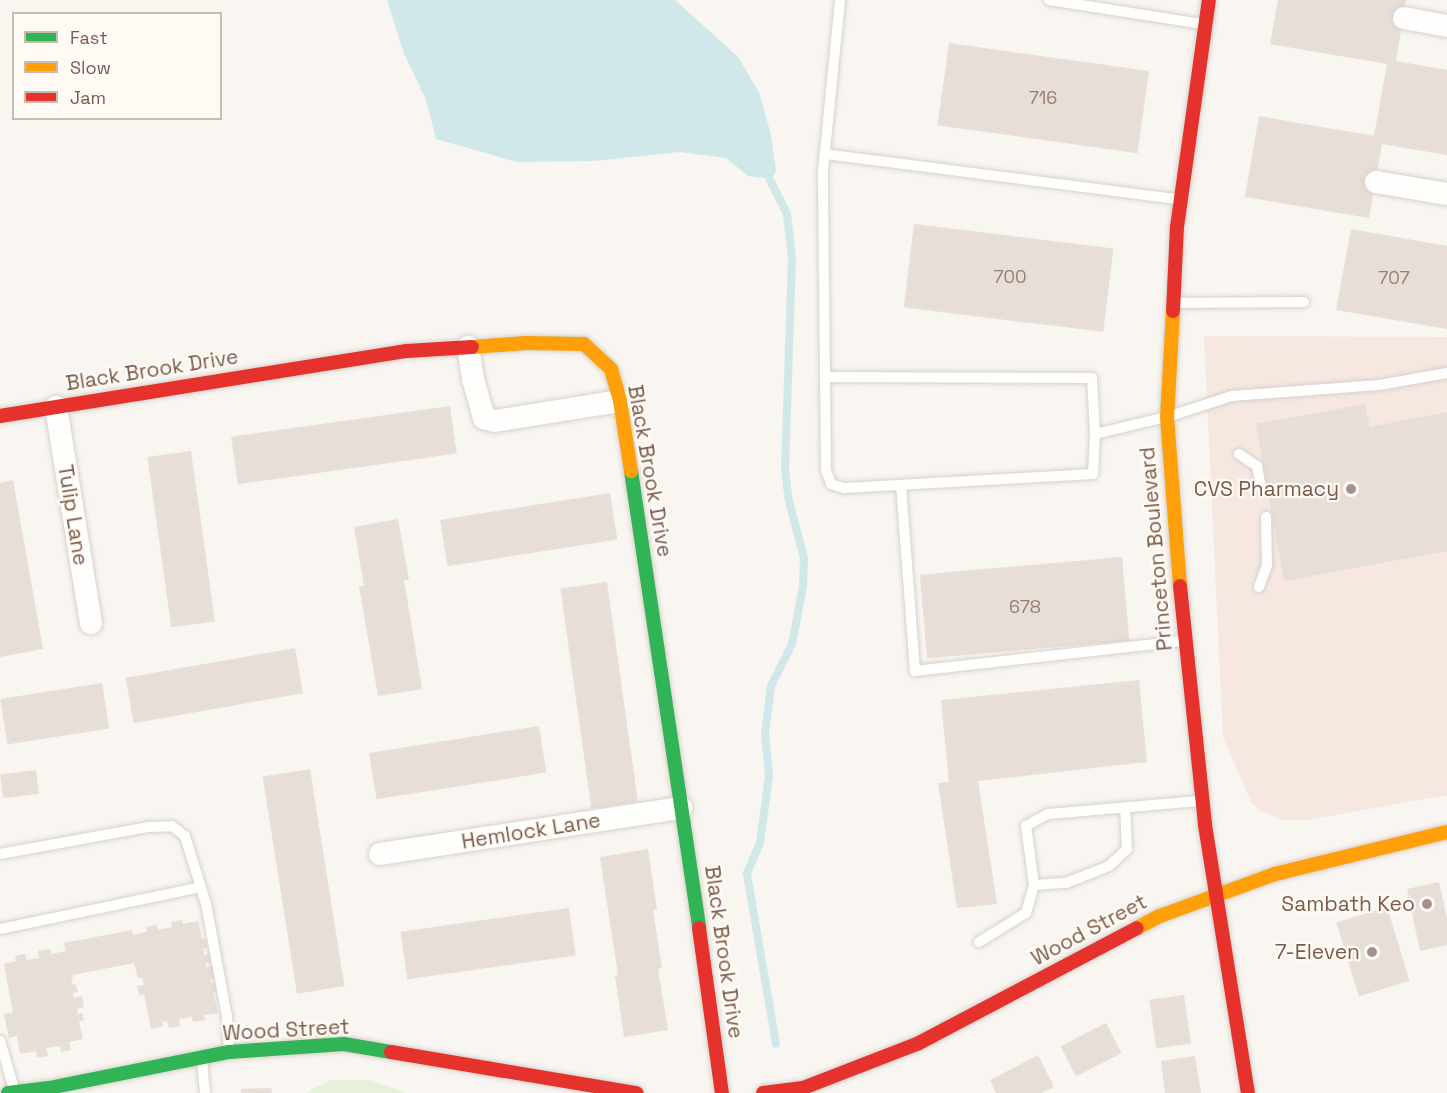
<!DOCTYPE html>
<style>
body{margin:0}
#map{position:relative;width:1447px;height:1093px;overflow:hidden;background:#f9f5f0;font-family:"Space Grotesk",sans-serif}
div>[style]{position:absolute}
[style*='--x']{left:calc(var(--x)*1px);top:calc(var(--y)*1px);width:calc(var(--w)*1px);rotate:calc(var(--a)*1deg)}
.commercial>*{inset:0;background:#f6e8e1}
.green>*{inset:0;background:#e7f0db}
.water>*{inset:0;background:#d0e8ea}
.stream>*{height:8px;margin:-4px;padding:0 4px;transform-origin:4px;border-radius:4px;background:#d0e8ea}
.building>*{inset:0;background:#e6ded7;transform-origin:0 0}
.roads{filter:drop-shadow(0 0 2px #d7d1cb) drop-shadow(0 0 2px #d7d1cb)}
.lane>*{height:10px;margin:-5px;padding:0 5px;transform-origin:5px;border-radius:5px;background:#fefefd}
.street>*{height:22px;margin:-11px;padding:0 11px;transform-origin:11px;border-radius:11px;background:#fefefd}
.fast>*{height:14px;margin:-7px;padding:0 7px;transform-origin:7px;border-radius:7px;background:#30b455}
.slow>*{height:14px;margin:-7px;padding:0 7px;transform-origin:7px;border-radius:7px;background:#ff9f0a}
.jam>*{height:14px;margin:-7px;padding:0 7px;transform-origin:7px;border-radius:7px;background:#e5322d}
.dots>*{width:16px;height:16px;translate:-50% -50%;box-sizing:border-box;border:3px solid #fffaf3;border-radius:50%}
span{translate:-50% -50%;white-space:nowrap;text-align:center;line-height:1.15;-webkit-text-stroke:4.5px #fffaf3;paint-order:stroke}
.number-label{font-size:18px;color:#977e72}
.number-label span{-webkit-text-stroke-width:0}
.street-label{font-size:21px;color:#7a5c4d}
.poi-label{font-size:21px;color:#7a5c4d}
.right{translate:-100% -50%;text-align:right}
.legend{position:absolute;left:12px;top:12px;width:210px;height:108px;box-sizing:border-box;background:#fffaf3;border:2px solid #cabbb1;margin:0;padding:8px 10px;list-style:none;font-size:18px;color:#7a5c4d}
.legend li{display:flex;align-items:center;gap:12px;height:30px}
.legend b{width:30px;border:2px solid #cabbb1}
</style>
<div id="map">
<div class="commercial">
<i style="clip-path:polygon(1204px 336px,1447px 337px,1447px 795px,1308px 820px,1284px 820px,1264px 813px,1252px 804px,1223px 737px)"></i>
</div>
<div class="green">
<i style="clip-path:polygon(330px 1080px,370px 1080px,407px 1093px,306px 1093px)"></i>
</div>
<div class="water">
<i style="clip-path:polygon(387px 0,675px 0,738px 57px,759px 92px,771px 135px,776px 171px,771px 179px,748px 176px,726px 158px,680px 152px,594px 161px,517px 162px,436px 139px,426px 100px,403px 51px)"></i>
</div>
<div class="stream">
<i style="--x:766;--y:172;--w:47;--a:63.4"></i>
<i style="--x:787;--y:214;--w:44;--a:83.5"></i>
<i style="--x:792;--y:258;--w:212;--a:91.9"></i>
<i style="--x:785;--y:470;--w:31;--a:83"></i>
<i style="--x:789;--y:501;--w:59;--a:75.3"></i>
<i style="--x:804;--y:558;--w:28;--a:92"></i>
<i style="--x:803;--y:586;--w:59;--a:100.7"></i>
<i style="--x:792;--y:644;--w:47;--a:116.6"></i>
<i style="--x:771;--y:686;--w:48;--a:97.1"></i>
<i style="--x:765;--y:734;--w:42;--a:84.6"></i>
<i style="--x:769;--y:776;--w:68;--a:97.7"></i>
<i style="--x:760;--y:843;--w:34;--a:113"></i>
<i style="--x:747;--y:874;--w:172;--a:80.3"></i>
</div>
<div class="building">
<i style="clip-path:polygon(1278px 0,1406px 0,1396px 61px,1447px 70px,1447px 155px,1382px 144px,1369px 218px,1245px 197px,1259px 116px,1374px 136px,1387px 64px,1270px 44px)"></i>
<i style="left:949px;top:43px;width:202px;height:83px;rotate:8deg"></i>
<i style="left:914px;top:224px;width:201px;height:84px;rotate:7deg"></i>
<i style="clip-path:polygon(1351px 229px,1447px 246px,1447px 329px,1336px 310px)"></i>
<i style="clip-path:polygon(1365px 404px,1370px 427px,1447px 412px,1447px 551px,1284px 581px,1256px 424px)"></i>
<i style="left:450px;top:406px;width:48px;height:221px;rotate:82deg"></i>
<i style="left:191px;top:451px;width:172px;height:44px;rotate:82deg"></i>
<i style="clip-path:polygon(13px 480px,43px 649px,0 657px,0 483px)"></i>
<i style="left:610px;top:493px;width:47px;height:172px;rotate:81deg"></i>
<i style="clip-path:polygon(398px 519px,409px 580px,404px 580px,422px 689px,378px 696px,359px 586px,364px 586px,354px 527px)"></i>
<i style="left:1122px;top:557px;width:84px;height:203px;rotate:85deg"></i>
<i style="left:607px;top:582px;width:222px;height:47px;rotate:82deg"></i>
<i style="left:295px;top:648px;width:46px;height:172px;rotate:80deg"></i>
<i style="clip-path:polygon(1139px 680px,1147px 762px,978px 781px,997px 904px,957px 908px,938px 783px,949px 782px,941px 700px)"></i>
<i style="left:102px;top:683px;width:46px;height:103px;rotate:81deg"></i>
<i style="left:539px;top:726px;width:47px;height:172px;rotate:81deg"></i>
<i style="left:310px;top:769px;width:220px;height:48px;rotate:81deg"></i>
<i style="left:36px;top:770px;width:24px;height:36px;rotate:83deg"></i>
<i style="clip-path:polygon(648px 849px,657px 910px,653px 910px,662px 968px,658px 969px,668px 1030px,624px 1037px,615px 976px,618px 975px,600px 857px)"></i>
<i style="clip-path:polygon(1439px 882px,1447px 919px,1447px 945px,1420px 951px,1407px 889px)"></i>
<i style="left:1387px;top:907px;width:77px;height:53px;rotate:73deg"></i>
<i style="left:569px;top:908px;width:48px;height:170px;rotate:82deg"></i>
<i style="clip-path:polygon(182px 920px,183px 924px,198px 921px,202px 939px,205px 939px,207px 948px,203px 949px,204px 955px,209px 954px,210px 962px,206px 963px,206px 967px,214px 966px,217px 978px,211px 979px,211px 983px,215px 982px,217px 991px,213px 992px,218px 1013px,204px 1015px,205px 1020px,193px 1022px,192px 1017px,179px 1019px,180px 1026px,169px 1028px,167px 1021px,162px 1022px,163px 1026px,151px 1029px,144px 994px,139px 995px,137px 986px,144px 985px,142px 977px,138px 978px,134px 963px,73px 975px,71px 985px,76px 984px,78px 992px,73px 993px,74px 998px,82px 996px,84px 1007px,77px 1009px,78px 1014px,82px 1013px,84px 1020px,79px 1021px,83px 1039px,69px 1042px,71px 1050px,61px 1052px,60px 1046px,46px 1048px,48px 1056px,37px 1058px,36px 1051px,20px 1054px,17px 1036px,9px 1038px,4px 1014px,13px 1013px,4px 964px,16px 961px,15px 956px,25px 954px,27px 960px,39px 958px,38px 951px,50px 949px,51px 954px,66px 951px,64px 943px,132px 930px,133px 935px,147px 932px,146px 927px,157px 925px,158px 930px,172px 927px,171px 922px)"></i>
<i style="left:1184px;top:995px;width:49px;height:35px;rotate:82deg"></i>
<i style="left:1106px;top:1023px;width:34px;height:51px;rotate:63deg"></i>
<i style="clip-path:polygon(1038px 1055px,1054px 1087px,1041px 1093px,996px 1093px,990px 1080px)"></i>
<i style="clip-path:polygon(1195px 1056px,1201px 1093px,1165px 1093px,1161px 1061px)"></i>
<i style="clip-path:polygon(271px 1088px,272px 1093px,241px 1093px,241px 1089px)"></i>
</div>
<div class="roads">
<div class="lane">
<i style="--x:1049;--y:0;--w:156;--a:8.9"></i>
<i style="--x:825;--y:154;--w:356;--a:7.3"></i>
<i style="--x:1175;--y:303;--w:129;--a:-0.4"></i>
<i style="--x:825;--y:377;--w:267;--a:0.2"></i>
<i style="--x:1092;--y:378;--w:56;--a:86.9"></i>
<i style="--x:1095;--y:434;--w:40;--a:92.9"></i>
<i style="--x:1093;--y:474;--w:249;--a:176.8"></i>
<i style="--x:844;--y:488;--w:14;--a:-163"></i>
<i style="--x:831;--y:484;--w:15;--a:-110"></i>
<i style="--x:826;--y:470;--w:93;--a:-90.6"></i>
<i style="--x:825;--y:377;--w:206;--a:-90.6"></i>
<i style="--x:823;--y:171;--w:172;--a:-84.3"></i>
<i style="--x:1095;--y:434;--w:74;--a:-13.3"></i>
<i style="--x:1167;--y:417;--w:68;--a:-17.9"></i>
<i style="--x:1232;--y:396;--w:147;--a:-4.3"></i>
<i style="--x:1379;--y:385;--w:69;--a:-10"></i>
<i style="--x:1239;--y:454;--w:22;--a:34"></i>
<i style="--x:1257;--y:466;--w:23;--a:80"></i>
<i style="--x:901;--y:485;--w:187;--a:85.7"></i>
<i style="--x:915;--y:671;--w:268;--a:-6.4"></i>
<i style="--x:1259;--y:587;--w:23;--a:-70"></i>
<i style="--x:1267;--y:565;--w:48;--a:-91.2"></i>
<i style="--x:0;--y:854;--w:150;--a:-10.3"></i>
<i style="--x:148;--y:827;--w:24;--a:-2"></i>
<i style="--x:172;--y:826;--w:16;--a:38"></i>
<i style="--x:185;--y:836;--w:71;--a:72.8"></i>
<i style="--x:206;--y:904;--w:114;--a:79.4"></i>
<i style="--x:227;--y:1016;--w:34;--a:87"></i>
<i style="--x:1034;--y:885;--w:32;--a:-4"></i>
<i style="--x:1066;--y:883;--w:46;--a:-21.6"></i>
<i style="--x:1109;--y:866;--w:25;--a:-43"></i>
<i style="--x:1127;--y:849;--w:42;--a:-92.7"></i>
<i style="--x:0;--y:929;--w:205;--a:-11.8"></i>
<i style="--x:979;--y:942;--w:55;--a:-31.7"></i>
<i style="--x:1026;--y:913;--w:29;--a:-74"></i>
<i style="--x:1034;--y:885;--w:60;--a:-97.7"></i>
<i style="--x:1026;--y:826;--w:25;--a:-29"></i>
<i style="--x:1048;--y:814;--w:152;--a:-4.9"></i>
<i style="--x:0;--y:1041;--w:50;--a:73.7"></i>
<i style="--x:202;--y:1060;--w:33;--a:85"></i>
</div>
<div class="street">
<i style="--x:1404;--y:18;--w:44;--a:10.5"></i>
<i style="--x:1376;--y:182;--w:72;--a:9.6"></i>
<i style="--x:468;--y:347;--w:32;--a:81"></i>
<i style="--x:473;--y:379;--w:41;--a:74.2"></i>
<i style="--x:484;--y:418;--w:11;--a:15"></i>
<i style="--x:495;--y:421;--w:127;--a:-9.1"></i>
<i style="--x:56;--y:407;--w:219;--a:80.8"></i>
<i style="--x:380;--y:854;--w:305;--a:-8.7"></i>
</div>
<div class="fast">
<i style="--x:631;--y:471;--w:462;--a:81.5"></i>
<i style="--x:8;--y:1093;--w:41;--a:-7"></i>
<i style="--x:49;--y:1088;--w:184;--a:-11.3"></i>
<i style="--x:229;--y:1052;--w:115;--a:-4"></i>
<i style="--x:344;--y:1044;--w:48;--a:9.7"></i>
</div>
<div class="slow">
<i style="--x:1173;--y:311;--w:106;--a:93.2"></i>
<i style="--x:1167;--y:417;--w:169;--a:85.6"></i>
<i style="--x:472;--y:347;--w:54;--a:-4.2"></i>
<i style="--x:526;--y:343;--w:58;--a:1"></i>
<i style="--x:584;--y:344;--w:37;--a:43"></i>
<i style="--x:611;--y:369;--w:33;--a:74"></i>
<i style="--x:620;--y:401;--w:71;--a:81.1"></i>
<i style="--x:1137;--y:928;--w:26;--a:-28"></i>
<i style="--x:1160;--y:916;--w:122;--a:-20.1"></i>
<i style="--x:1275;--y:874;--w:177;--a:-13.7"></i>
</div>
<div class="jam">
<i style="--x:1173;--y:311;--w:84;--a:-87.3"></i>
<i style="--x:1177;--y:227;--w:229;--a:-82"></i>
<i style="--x:0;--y:416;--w:412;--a:-9.1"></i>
<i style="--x:407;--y:351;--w:65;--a:-3.5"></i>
<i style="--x:1180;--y:586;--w:240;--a:84"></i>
<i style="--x:1205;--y:825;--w:271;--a:80.9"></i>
<i style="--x:699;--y:928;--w:167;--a:82.1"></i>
<i style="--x:391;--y:1052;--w:249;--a:9.5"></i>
<i style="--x:763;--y:1093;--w:40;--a:-7.1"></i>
<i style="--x:803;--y:1088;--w:124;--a:-21.2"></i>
<i style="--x:919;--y:1043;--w:246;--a:-27.8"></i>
</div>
</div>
<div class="dots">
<i style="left:1351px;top:489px;background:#a69286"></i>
<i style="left:1427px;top:904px;background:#a69286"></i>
<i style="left:1372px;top:952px;background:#a69286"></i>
</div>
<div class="number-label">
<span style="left:1043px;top:98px">716</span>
<span style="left:1010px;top:277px">700</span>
<span style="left:1394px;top:278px">707</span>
<span style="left:1025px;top:607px">678</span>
</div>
<div class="street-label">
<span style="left:152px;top:370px;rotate:-9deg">Black Brook Drive</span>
<span style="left:650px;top:471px;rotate:80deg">Black Brook Drive</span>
<span style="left:73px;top:515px;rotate:81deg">Tulip Lane</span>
<span style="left:1156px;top:549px;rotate:-95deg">Princeton Boulevard</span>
<span style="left:531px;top:831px;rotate:-9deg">Hemlock Lane</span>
<span style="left:1089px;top:930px;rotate:-28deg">Wood Street</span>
<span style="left:724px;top:952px;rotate:82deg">Black Brook Drive</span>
<span style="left:286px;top:1030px;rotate:-3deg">Wood Street</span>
</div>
<div class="poi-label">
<span class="right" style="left:1339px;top:489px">CVS Pharmacy</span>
<span class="right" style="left:1415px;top:904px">Sambath Keo</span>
<span class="right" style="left:1360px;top:952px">7-Eleven</span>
</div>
<ul class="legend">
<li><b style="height:8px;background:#30b455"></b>Fast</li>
<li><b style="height:8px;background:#ff9f0a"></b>Slow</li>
<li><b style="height:8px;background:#e5322d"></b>Jam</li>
</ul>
</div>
